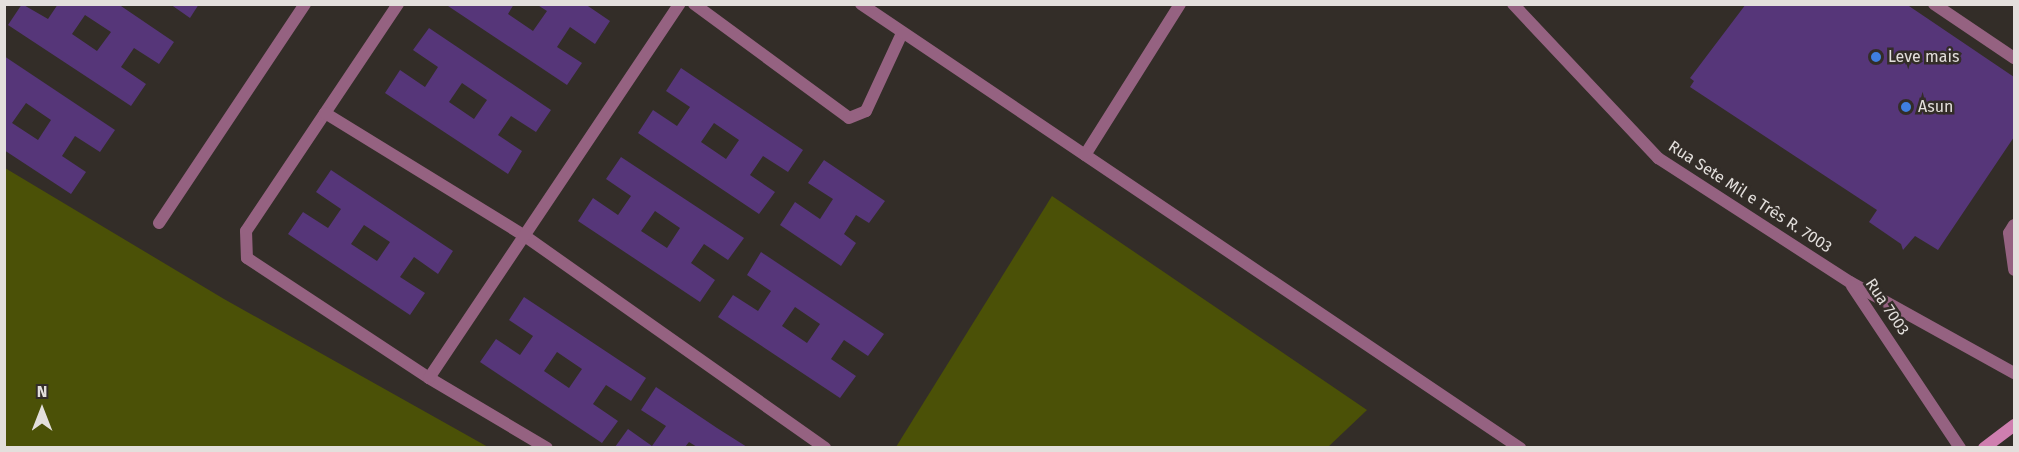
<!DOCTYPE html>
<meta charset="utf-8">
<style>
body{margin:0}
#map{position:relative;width:2019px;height:452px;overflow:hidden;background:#332d28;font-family:"Fira Sans",sans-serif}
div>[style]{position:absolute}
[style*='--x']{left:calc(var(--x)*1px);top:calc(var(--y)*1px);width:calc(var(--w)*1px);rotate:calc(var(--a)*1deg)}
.green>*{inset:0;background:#4b5107}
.building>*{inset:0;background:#563679}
.service>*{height:12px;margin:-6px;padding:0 6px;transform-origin:6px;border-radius:6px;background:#956281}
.minor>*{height:12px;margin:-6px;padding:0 6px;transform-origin:6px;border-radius:6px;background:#956281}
.secondary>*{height:12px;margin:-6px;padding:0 6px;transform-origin:6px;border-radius:6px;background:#cf7eaf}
.dots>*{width:16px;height:16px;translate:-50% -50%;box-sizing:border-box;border:3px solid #332d28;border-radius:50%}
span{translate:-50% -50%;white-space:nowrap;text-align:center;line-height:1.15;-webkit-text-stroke:5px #332d28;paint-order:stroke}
.poi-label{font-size:16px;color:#e3dfdc}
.left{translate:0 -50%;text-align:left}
.street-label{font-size:16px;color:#e3dfdc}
.frame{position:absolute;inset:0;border:6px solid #e3dfdc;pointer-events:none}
.north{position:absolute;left:12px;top:380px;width:60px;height:60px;-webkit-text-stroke:4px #332d28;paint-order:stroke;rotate:0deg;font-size:16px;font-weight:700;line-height:24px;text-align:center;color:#e3dfdc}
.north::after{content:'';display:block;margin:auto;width:21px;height:27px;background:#e3dfdc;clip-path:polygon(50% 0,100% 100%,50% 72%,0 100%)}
</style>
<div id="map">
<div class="green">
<i style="clip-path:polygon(5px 168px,224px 299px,488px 447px,5px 447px)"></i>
<i style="clip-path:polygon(1052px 196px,1367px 410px,1328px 447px,896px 447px)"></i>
</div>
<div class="building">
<i style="clip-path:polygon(evenodd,22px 4px,48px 19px,58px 4px,118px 4px,174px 42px,159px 64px,134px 48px,121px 67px,146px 84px,131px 106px,8px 25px,22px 4px,85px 15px,111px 32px,97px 51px,72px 34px,85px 15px)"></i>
<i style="clip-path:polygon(170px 4px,199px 4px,190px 18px)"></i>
<i style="clip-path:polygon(445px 4px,514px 4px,508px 14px,533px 31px,547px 11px,536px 4px,585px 4px,610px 21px,595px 44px,570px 27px,557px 47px,582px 63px,567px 85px)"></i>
<i style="clip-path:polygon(1746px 4px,1906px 4px,2014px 77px,2014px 137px,1938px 250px,1915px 236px,1903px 250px,1901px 244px,1869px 222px,1877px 210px,1690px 87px,1694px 81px,1690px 78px)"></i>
<i style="clip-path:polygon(evenodd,429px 28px,551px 110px,536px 132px,511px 116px,498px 135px,522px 151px,508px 174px,385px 93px,400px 70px,425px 87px,438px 67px,413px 50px,429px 28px,462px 83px,487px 100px,474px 119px,449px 102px,462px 83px)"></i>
<i style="clip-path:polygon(evenodd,4px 56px,115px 130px,100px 152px,75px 136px,62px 156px,86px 172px,71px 194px,4px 150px,4px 56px,26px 103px,51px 120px,38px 140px,12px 123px,26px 103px)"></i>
<i style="clip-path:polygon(evenodd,681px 68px,803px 150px,788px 172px,763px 156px,750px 175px,775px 192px,759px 214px,638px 133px,653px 110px,677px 126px,690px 107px,666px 91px,681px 68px,714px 123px,739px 140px,726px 159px,701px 142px,714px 123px)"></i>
<i style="clip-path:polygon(evenodd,621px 157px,744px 238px,728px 260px,704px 244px,691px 263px,715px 280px,700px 302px,578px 221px,593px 198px,618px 215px,631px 196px,606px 179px,621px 157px,655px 211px,680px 228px,667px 248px,641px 231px,655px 211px)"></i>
<i style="clip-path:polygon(824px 160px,885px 201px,869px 223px,856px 215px,844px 234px,856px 243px,841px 266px,780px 225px,795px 202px,820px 219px,833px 199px,808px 183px)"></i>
<i style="clip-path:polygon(evenodd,331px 170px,453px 251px,438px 274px,414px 257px,400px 277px,425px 293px,410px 315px,288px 234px,303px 212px,328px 228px,341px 209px,316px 192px,331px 170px,364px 225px,390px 242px,377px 261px,351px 244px,364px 225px)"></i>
<i style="clip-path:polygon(evenodd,761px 252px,884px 334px,868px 356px,844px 340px,831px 359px,856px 376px,840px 398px,718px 317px,733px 295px,758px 311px,771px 291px,747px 275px,761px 252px,795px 307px,820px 324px,807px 343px,782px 326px,795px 307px)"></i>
<i style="clip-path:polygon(evenodd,524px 297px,646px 378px,631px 401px,606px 385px,593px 404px,618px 421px,602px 443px,480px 362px,496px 339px,520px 355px,533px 336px,509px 320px,524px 297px,557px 352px,582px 369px,569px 388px,544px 371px,557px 352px)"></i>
<i style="clip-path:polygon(656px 387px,717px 428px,747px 447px,697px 447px,689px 442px,685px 447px,615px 447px,628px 429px,652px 446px,666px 426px,641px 410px)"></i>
</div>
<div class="service">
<i style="--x:398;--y:4;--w:273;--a:123.8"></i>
<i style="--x:246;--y:231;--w:27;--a:88"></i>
<i style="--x:247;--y:258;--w:218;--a:33.4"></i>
<i style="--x:429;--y:378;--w:137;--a:30.7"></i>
<i style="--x:694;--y:4;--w:192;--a:36.3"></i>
<i style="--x:849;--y:118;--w:18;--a:-22"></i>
<i style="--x:866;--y:111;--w:86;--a:-65.2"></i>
<i style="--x:1934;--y:4;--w:97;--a:34"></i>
<i style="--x:325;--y:113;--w:231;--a:31.6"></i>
<i style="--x:522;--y:234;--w:371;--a:35.2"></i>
<i style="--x:2014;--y:225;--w:9;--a:122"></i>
<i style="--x:2009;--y:233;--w:37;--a:82"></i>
<i style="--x:429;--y:378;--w:450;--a:-56.2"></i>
</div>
<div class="minor">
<i style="--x:861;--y:4;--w:795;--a:33.97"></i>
<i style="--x:1513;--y:4;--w:212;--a:46.7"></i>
<i style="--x:1658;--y:158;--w:229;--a:32.9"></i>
<i style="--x:1850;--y:282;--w:188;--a:29"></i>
<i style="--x:1085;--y:155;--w:178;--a:-57.8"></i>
<i style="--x:159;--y:223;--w:263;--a:-56.3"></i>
<i style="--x:1852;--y:286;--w:195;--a:56.3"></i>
</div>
<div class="secondary">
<i style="--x:1984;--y:448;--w:38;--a:-37"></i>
</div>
<div class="dots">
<i style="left:1876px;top:57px;background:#3f7fe0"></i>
<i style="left:1906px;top:107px;background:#3f7fe0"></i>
</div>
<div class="poi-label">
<span class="left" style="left:1888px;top:57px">Leve mais</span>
<span class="left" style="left:1918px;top:107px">Asun</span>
</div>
<div class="street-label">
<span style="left:1750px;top:197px;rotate:33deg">Rua Sete Mil e Três R. 7003</span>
<span style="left:1887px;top:307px;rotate:56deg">Rua 7003</span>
</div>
<div class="frame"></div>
<div class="north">N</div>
</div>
